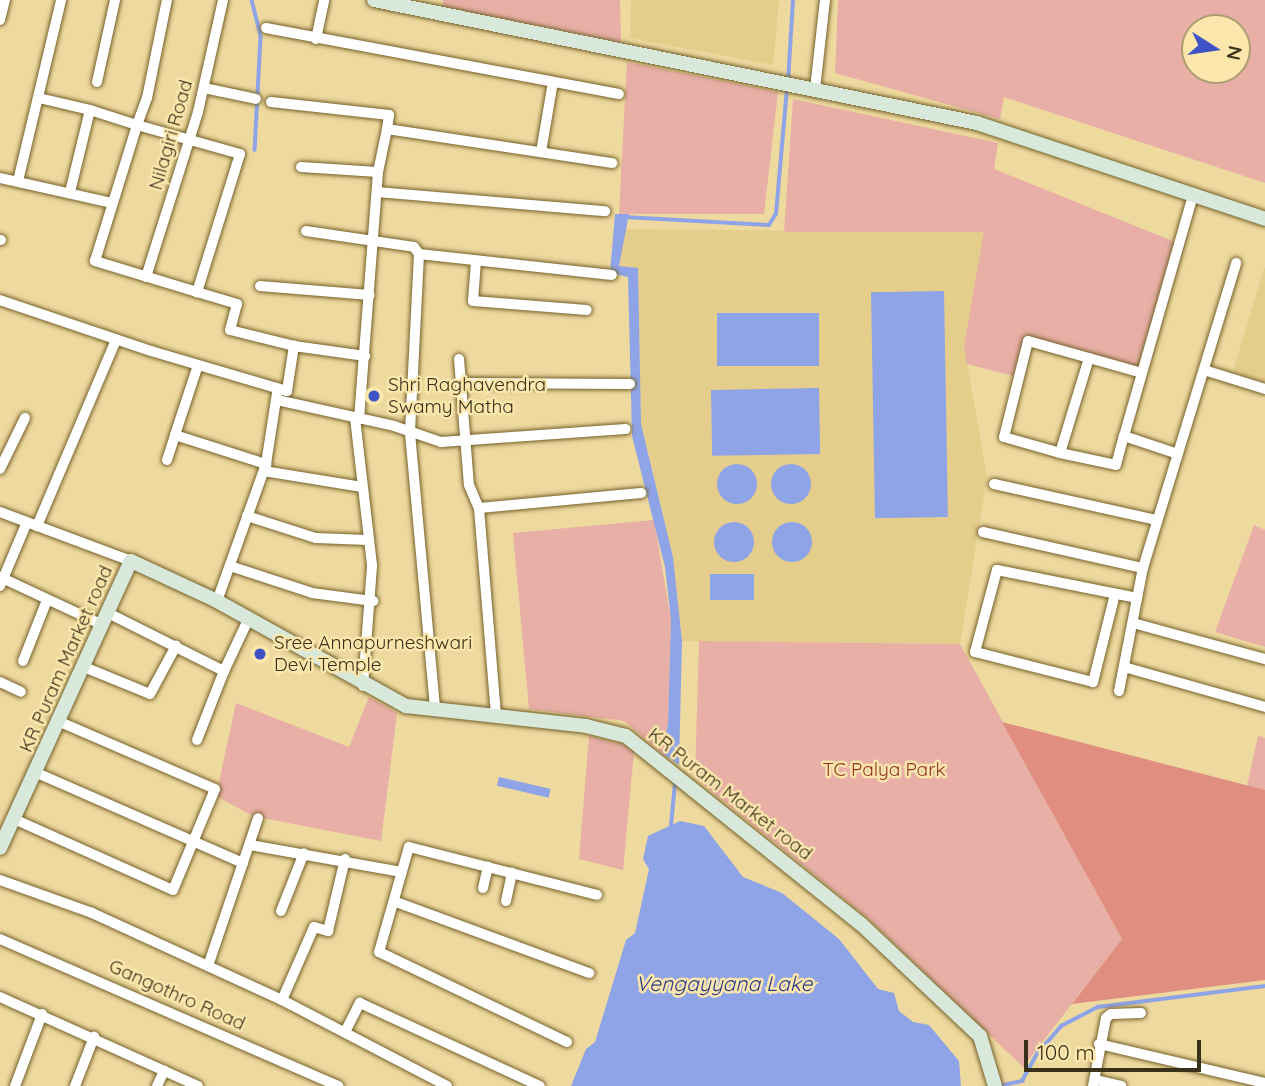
<!DOCTYPE html>
<style>
body{margin:0}
#map{position:relative;width:1265px;height:1086px;overflow:hidden;background:#eed99f;font-family:Quicksand,sans-serif}
div>[style]{position:absolute}
[style*='--x']{left:calc(var(--x)*1px);top:calc(var(--y)*1px);width:calc(var(--w)*1px);rotate:calc(var(--a)*1deg)}
.built>*{inset:0;background:#e5ce8c}
.green>*{inset:0;background:#e7afa5}
.forest>*{inset:0;background:#df8e80}
.water>*{inset:0;background:#8fa4e7;transform-origin:0 0}
.round{border-radius:50%}
.stream>*{height:3.5px;margin:-1.75px;padding:0 1.75px;transform-origin:1.75px;border-radius:1.75px;background:#8fa4e7}
.roads{filter:drop-shadow(0 0 2px #75622a) drop-shadow(0 0 2px #75622a)}
.street>*{height:10px;margin:-5px;padding:0 5px;transform-origin:5px;border-radius:5px;background:#fff}
.secondary>*{height:14px;margin:-7px;padding:0 7px;transform-origin:7px;border-radius:7px;background:#d8e9dc}
.dots>*{width:19px;height:19px;translate:-50% -50%;box-sizing:border-box;border:4px solid #fbe6ac;border-radius:50%}
span{translate:-50% -50%;white-space:nowrap;text-align:center;line-height:1.15;-webkit-text-stroke:5px #fbe6ac;paint-order:stroke}
.street-label{font-size:19px;color:#39311a}
.poi-label{font-size:19px;color:#39311a}
.left{translate:0 -50%;text-align:left}
.park-label{font-size:19px;color:#913225}
.water-label{font-size:21px;color:#2d3c8a;font-style:italic}
.north{position:absolute;left:1181px;top:14px;width:70px;height:70px;box-sizing:border-box;background:#fbe6ac;border:2px solid #ad9e72;border-radius:50%;rotate:102deg;font-size:19px;font-weight:700;line-height:28px;text-align:center;color:#39311a}
.north::after{content:'';display:block;margin:auto;width:24px;height:32px;background:#3e52c5;clip-path:polygon(50% 0,100% 100%,50% 72%,0 100%)}
.scale{position:absolute;left:1024px;top:1040px;width:177px;height:32px;box-sizing:border-box;border:4px solid #39311a;border-top:0;padding-left:9px;font-size:21px;line-height:24px;white-space:nowrap;color:#39311a;-webkit-text-stroke:5px #fbe6ac;paint-order:stroke}
</style>
<div id="map">
<div class="built">
<i style="clip-path:polygon(631px 0,779px 0,773px 65px,630px 38px)"></i>
<i style="clip-path:polygon(623px 229px,985px 232px,964px 345px,987px 477px,960px 644px,682px 641px,673px 557px,641px 424px,638px 269px,619px 266px)"></i>
<i style="clip-path:polygon(1264px 268px,1265px 268px,1265px 381px,1233px 372px)"></i>
</div>
<div class="green">
<i style="clip-path:polygon(443px 0,620px 0,621px 42px,442px 7px)"></i>
<i style="clip-path:polygon(evenodd,838px 0,1265px 0,1265px 183px,1004px 97px,1000px 119px,835px 73px,838px 0,1195px 28px,1237px 28px,1237px 70px,1195px 70px,1195px 28px)"></i>
<i style="clip-path:polygon(627px 62px,778px 92px,764px 214px,619px 214px)"></i>
<i style="clip-path:polygon(793px 99px,998px 143px,994px 169px,1175px 242px,1138px 368px,1025px 335px,1013px 376px,967px 364px,964px 345px,984px 232px,784px 232px)"></i>
<i style="clip-path:polygon(654px 520px,671px 620px,668px 723px,663px 754px,624px 721px,529px 709px,513px 533px)"></i>
<i style="clip-path:polygon(1254px 525px,1265px 530px,1265px 647px,1215px 632px)"></i>
<i style="clip-path:polygon(699px 641px,960px 644px,1122px 939px,1023px 1067px,870px 920px,695px 778px)"></i>
<i style="clip-path:polygon(369px 697px,397px 713px,381px 841px,253px 816px,216px 796px,236px 703px,349px 747px)"></i>
<i style="clip-path:polygon(589px 736px,622px 744px,634px 752px,623px 870px,579px 859px)"></i>
<i style="clip-path:polygon(1258px 736px,1265px 738px,1265px 790px,1247px 786px)"></i>
</div>
<div class="forest">
<i style="clip-path:polygon(1002px 722px,1265px 790px,1265px 980px,1072px 1004px,1122px 939px)"></i>
</div>
<div class="water">
<i style="clip-path:polygon(615px 214px,629px 214px,619px 266px,638px 268px,641px 424px,673px 557px,682px 641px,679px 765px,663px 754px,668px 723px,671px 620px,665px 567px,632px 436px,628px 277px,610px 273px)"></i>
<i style="left:944px;top:291px;width:226px;height:73px;rotate:89deg"></i>
<i style="left:819px;top:313px;width:53px;height:102px;rotate:90deg"></i>
<i style="left:819px;top:388px;width:66px;height:108px;rotate:89deg"></i>
<i class="round" style="left:771px;top:464px;width:40px;height:40px"></i>
<i class="round" style="left:717px;top:464px;width:40px;height:40px"></i>
<i class="round" style="left:772px;top:522px;width:40px;height:40px"></i>
<i class="round" style="left:714px;top:522px;width:40px;height:40px"></i>
<i style="left:754px;top:574px;width:26px;height:44px;rotate:90deg"></i>
<i style="left:499px;top:777px;width:53px;height:9px;rotate:13deg"></i>
<i style="clip-path:polygon(680px 821px,704px 826px,743px 877px,782px 893px,839px 939px,878px 989px,894px 993px,899px 1011px,913px 1022px,929px 1025px,959px 1061px,961px 1086px,571px 1086px,586px 1049px,595px 1042px,626px 940px,635px 933px,649px 869px,643px 859px,648px 836px)"></i>
</div>
<div class="stream">
<i style="--x:252;--y:0;--w:38;--a:76"></i>
<i style="--x:261;--y:37;--w:113;--a:93"></i>
<i style="--x:788;--y:82;--w:82;--a:-86.5"></i>
<i style="--x:624;--y:217;--w:145;--a:3.2"></i>
<i style="--x:769;--y:225;--w:13;--a:-58"></i>
<i style="--x:776;--y:214;--w:125;--a:-85"></i>
<i style="--x:671;--y:826;--w:43;--a:-84.7"></i>
<i style="--x:999;--y:1086;--w:24;--a:-12"></i>
<i style="--x:1022;--y:1081;--w:31;--a:-61"></i>
<i style="--x:1037;--y:1054;--w:37;--a:-49"></i>
<i style="--x:1061;--y:1026;--w:42;--a:-27.2"></i>
<i style="--x:1098;--y:1007;--w:168;--a:-7.2"></i>
</div>
<div class="roads">
<div class="street">
<i style="--x:0;--y:20;--w:21;--a:-76"></i>
<i style="--x:266;--y:28;--w:359;--a:10.6"></i>
<i style="--x:316;--y:39;--w:40;--a:-78"></i>
<i style="--x:97;--y:82;--w:84;--a:-77.6"></i>
<i style="--x:204;--y:88;--w:53;--a:11.9"></i>
<i style="--x:815;--y:89;--w:90;--a:-83.6"></i>
<i style="--x:39;--y:98;--w:52;--a:13.2"></i>
<i style="--x:90;--y:110;--w:84;--a:103.7"></i>
<i style="--x:271;--y:102;--w:119;--a:6.3"></i>
<i style="--x:389;--y:115;--w:14;--a:98"></i>
<i style="--x:90;--y:110;--w:49;--a:17.7"></i>
<i style="--x:137;--y:125;--w:107;--a:15.7"></i>
<i style="--x:240;--y:154;--w:145;--a:107.3"></i>
<i style="--x:197;--y:292;--w:107;--a:-163.1"></i>
<i style="--x:95;--y:261;--w:142;--a:-72.8"></i>
<i style="--x:137;--y:125;--w:29;--a:-70"></i>
<i style="--x:147;--y:98;--w:100;--a:-78.5"></i>
<i style="--x:541;--y:152;--w:71;--a:-80.3"></i>
<i style="--x:301;--y:167;--w:77;--a:3.7"></i>
<i style="--x:0;--y:178;--w:115;--a:12.6"></i>
<i style="--x:18;--y:181;--w:186;--a:-76.6"></i>
<i style="--x:377;--y:192;--w:229;--a:4.8"></i>
<i style="--x:306;--y:231;--w:109;--a:8.4"></i>
<i style="--x:414;--y:247;--w:9;--a:54"></i>
<i style="--x:419;--y:254;--w:179;--a:92.9"></i>
<i style="--x:410;--y:433;--w:276;--a:84.8"></i>
<i style="--x:0;--y:240;--w:1;--a:0"></i>
<i style="--x:419;--y:254;--w:194;--a:6.2"></i>
<i style="--x:476;--y:261;--w:40;--a:94.3"></i>
<i style="--x:473;--y:301;--w:114;--a:4.5"></i>
<i style="--x:146;--y:277;--w:173;--a:-72.5"></i>
<i style="--x:198;--y:112;--w:115;--a:-77.4"></i>
<i style="--x:260;--y:286;--w:110;--a:4.7"></i>
<i style="--x:197;--y:292;--w:42;--a:16.7"></i>
<i style="--x:237;--y:304;--w:27;--a:105"></i>
<i style="--x:230;--y:330;--w:66;--a:14"></i>
<i style="--x:0;--y:300;--w:159;--a:18.7"></i>
<i style="--x:151;--y:351;--w:142;--a:16.4"></i>
<i style="--x:287;--y:391;--w:46;--a:-81.2"></i>
<i style="--x:294;--y:346;--w:72;--a:8"></i>
<i style="--x:1089;--y:358;--w:55;--a:15.8"></i>
<i style="--x:459;--y:359;--w:126;--a:85.5"></i>
<i style="--x:469;--y:485;--w:25;--a:67"></i>
<i style="--x:198;--y:365;--w:74;--a:108.2"></i>
<i style="--x:175;--y:435;--w:96;--a:17.7"></i>
<i style="--x:1204;--y:370;--w:64;--a:17.3"></i>
<i style="--x:460;--y:383;--w:170;--a:0.3"></i>
<i style="--x:277;--y:400;--w:120;--a:12.5"></i>
<i style="--x:394;--y:426;--w:50;--a:18.8"></i>
<i style="--x:441;--y:442;--w:185;--a:-4"></i>
<i style="--x:355;--y:418;--w:149;--a:83.4"></i>
<i style="--x:372;--y:566;--w:120;--a:94.3"></i>
<i style="--x:359;--y:419;--w:248;--a:-85.6"></i>
<i style="--x:378;--y:172;--w:44;--a:-78.2"></i>
<i style="--x:387;--y:129;--w:228;--a:8.6"></i>
<i style="--x:1060;--y:453;--w:99;--a:-73"></i>
<i style="--x:1089;--y:358;--w:63;--a:-164.4"></i>
<i style="--x:1028;--y:341;--w:99;--a:104"></i>
<i style="--x:1004;--y:437;--w:58;--a:15.9"></i>
<i style="--x:1060;--y:453;--w:57;--a:12.1"></i>
<i style="--x:1116;--y:465;--w:30;--a:-75"></i>
<i style="--x:1178;--y:454;--w:57;--a:-161.6"></i>
<i style="--x:1124;--y:436;--w:251;--a:-74"></i>
<i style="--x:167;--y:460;--w:26;--a:-72"></i>
<i style="--x:0;--y:469;--w:57;--a:-63.9"></i>
<i style="--x:264;--y:471;--w:99;--a:9.3"></i>
<i style="--x:994;--y:484;--w:167;--a:12.5"></i>
<i style="--x:0;--y:512;--w:140;--a:20.5"></i>
<i style="--x:247;--y:516;--w:72;--a:17.7"></i>
<i style="--x:316;--y:538;--w:52;--a:2.2"></i>
<i style="--x:37;--y:526;--w:202;--a:-67"></i>
<i style="--x:983;--y:532;--w:164;--a:12.7"></i>
<i style="--x:230;--y:566;--w:86;--a:18.2"></i>
<i style="--x:312;--y:593;--w:62;--a:7.5"></i>
<i style="--x:0;--y:577;--w:114;--a:25"></i>
<i style="--x:0;--y:586;--w:69;--a:-67.1"></i>
<i style="--x:1115;--y:594;--w:91;--a:104"></i>
<i style="--x:1093;--y:682;--w:122;--a:-165.7"></i>
<i style="--x:975;--y:652;--w:85;--a:-75"></i>
<i style="--x:997;--y:570;--w:143;--a:11.3"></i>
<i style="--x:217;--y:601;--w:145;--a:-70.3"></i>
<i style="--x:266;--y:464;--w:72;--a:-81.2"></i>
<i style="--x:108;--y:613;--w:130;--a:26.6"></i>
<i style="--x:224;--y:671;--w:56;--a:-64.8"></i>
<i style="--x:1133;--y:623;--w:137;--a:15.3"></i>
<i style="--x:23;--y:661;--w:66;--a:-68.5"></i>
<i style="--x:84;--y:667;--w:71;--a:22.2"></i>
<i style="--x:150;--y:694;--w:55;--a:-61.6"></i>
<i style="--x:1124;--y:667;--w:147;--a:15.8"></i>
<i style="--x:0;--y:682;--w:23;--a:25"></i>
<i style="--x:1119;--y:691;--w:125;--a:-79"></i>
<i style="--x:1143;--y:568;--w:319;--a:-73"></i>
<i style="--x:496;--y:715;--w:208;--a:-94.7"></i>
<i style="--x:479;--y:508;--w:163;--a:-5.3"></i>
<i style="--x:197;--y:740;--w:74;--a:-68.6"></i>
<i style="--x:37;--y:773;--w:225;--a:23.6"></i>
<i style="--x:14;--y:819;--w:174;--a:24.1"></i>
<i style="--x:173;--y:890;--w:109;--a:-67.4"></i>
<i style="--x:215;--y:789;--w:169;--a:-156.6"></i>
<i style="--x:250;--y:845;--w:154;--a:10.1"></i>
<i style="--x:0;--y:880;--w:98;--a:19.7"></i>
<i style="--x:92;--y:913;--w:209;--a:24.6"></i>
<i style="--x:282;--y:1000;--w:186;--a:27.5"></i>
<i style="--x:483;--y:888;--w:22;--a:-77"></i>
<i style="--x:506;--y:901;--w:29;--a:-78"></i>
<i style="--x:396;--y:902;--w:206;--a:20.2"></i>
<i style="--x:281;--y:911;--w:62;--a:-68.4"></i>
<i style="--x:0;--y:939;--w:369;--a:23.5"></i>
<i style="--x:208;--y:966;--w:156;--a:-71.3"></i>
<i style="--x:0;--y:997;--w:217;--a:24.2"></i>
<i style="--x:282;--y:1000;--w:80;--a:-66.3"></i>
<i style="--x:314;--y:927;--w:15;--a:16"></i>
<i style="--x:328;--y:931;--w:74;--a:-76.7"></i>
<i style="--x:345;--y:1032;--w:33;--a:-63"></i>
<i style="--x:360;--y:1003;--w:198;--a:24.8"></i>
<i style="--x:567;--y:1042;--w:208;--a:-154.4"></i>
<i style="--x:379;--y:952;--w:109;--a:-74.1"></i>
<i style="--x:409;--y:847;--w:194;--a:14.3"></i>
<i style="--x:1099;--y:1044;--w:171;--a:13.2"></i>
<i style="--x:1096;--y:1080;--w:26;--a:13"></i>
<i style="--x:15;--y:1086;--w:77;--a:-69.4"></i>
<i style="--x:75;--y:1086;--w:53;--a:-68.8"></i>
<i style="--x:157;--y:1086;--w:17;--a:-65"></i>
<i style="--x:1093;--y:1086;--w:69;--a:-79.2"></i>
<i style="--x:1106;--y:1018;--w:6;--a:-39"></i>
<i style="--x:1111;--y:1014;--w:30;--a:-2"></i>
</div>
<div class="secondary">
<i style="--x:374;--y:0;--w:615;--a:11.53"></i>
<i style="--x:977;--y:123;--w:304;--a:18.4"></i>
<i style="--x:0;--y:848;--w:315;--a:-65.5"></i>
<i style="--x:131;--y:561;--w:95;--a:24.9"></i>
<i style="--x:217;--y:601;--w:216;--a:29.1"></i>
<i style="--x:406;--y:706;--w:181;--a:6.3"></i>
<i style="--x:586;--y:726;--w:41;--a:14"></i>
<i style="--x:626;--y:736;--w:301;--a:38.7"></i>
<i style="--x:861;--y:924;--w:163;--a:43.3"></i>
<i style="--x:980;--y:1036;--w:52;--a:73.3"></i>
</div>
</div>
<div class="dots">
<i style="left:374px;top:396px;background:#3e52c5"></i>
<i style="left:260px;top:654px;background:#3e52c5"></i>
</div>
<div class="street-label">
<span style="left:171px;top:135px;rotate:-74deg">Nilagiri Road</span>
<span style="left:66px;top:659px;rotate:-66deg">KR Puram Market road</span>
<span style="left:730px;top:794px;rotate:38deg">KR Puram Market road</span>
<span style="left:177px;top:995px;rotate:24deg">Gangothro Road</span>
</div>
<div class="poi-label">
<span class="left" style="left:388px;top:396px">Shri Raghavendra<br>Swamy Matha</span>
<span class="left" style="left:274px;top:654px">Sree Annapurneshwari<br>Devi Temple</span>
</div>
<div class="park-label">
<span style="left:884px;top:770px">TC Palya Park</span>
</div>
<div class="water-label">
<span style="left:724px;top:983px">Vengayyana Lake</span>
</div>
<div class="north">N</div>
<div class="scale">100 m</div>
</div>
